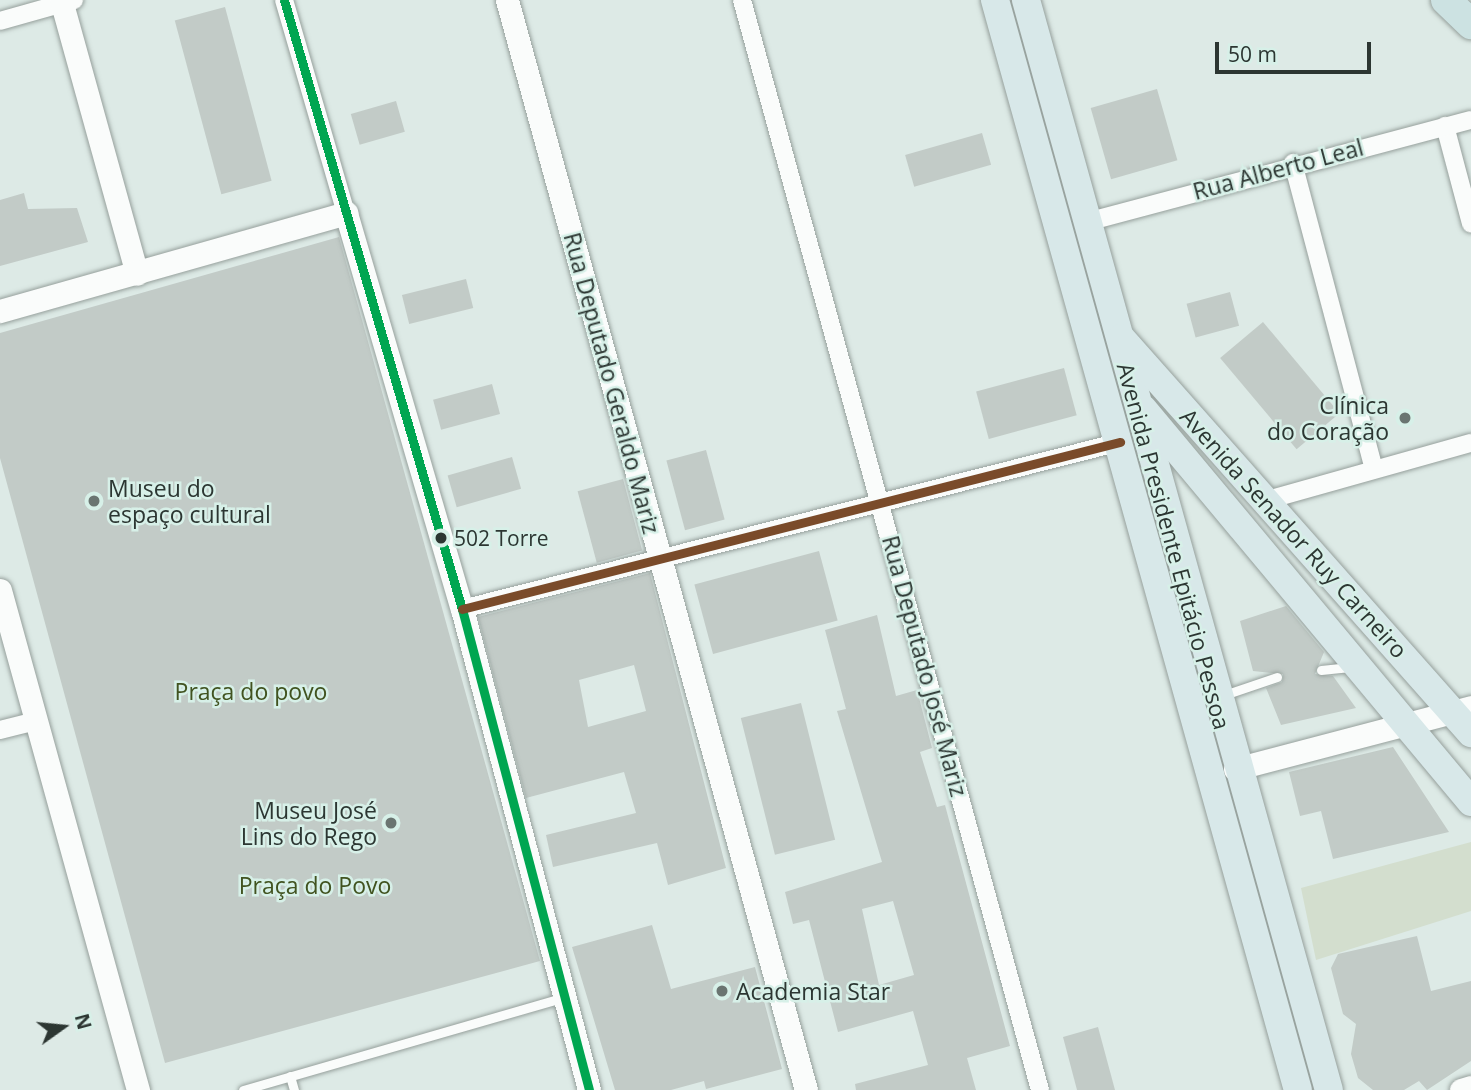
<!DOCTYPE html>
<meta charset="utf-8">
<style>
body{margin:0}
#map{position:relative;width:1471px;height:1090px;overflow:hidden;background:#ddeae6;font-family:"Open Sans",sans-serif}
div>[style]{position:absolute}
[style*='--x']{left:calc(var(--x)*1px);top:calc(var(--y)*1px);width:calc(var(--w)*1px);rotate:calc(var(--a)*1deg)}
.green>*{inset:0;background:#d3dece}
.building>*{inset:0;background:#c2cbc7;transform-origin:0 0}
.roads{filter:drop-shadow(0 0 2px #96a09c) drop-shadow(0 0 2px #96a09c)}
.service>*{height:9px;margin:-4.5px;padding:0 4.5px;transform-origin:4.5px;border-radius:4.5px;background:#fafcfb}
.minor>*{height:18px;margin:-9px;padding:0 9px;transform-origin:9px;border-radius:9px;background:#fafcfb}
.tertiary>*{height:23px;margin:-11.5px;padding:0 11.5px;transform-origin:11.5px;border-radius:11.5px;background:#fafcfb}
.primary>*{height:28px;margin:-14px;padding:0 14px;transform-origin:14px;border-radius:14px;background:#d8e8e9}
.trunk>*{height:30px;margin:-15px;padding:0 15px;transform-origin:15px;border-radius:15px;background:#cce2e2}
.bus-1>*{height:9px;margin:-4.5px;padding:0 4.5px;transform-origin:4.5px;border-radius:4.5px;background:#00a651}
.bus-2>*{height:9px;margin:-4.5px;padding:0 4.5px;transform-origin:4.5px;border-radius:4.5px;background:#7a4b2a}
.dots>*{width:19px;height:19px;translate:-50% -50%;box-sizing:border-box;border:4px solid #d7f0e8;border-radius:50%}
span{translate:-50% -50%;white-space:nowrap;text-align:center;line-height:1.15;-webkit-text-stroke:5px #d7f0e8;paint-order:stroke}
.bus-label{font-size:21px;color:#2c3632}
.left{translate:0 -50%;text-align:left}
.street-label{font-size:23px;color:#2c3632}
.poi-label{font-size:23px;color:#2c3632}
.right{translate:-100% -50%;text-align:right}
.park-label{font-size:23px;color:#415320}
.north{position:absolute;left:28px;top:992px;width:70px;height:70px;-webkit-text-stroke:5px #d7f0e8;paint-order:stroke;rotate:75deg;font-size:19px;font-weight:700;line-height:28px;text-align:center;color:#2c3632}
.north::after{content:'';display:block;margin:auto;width:24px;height:32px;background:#2c3632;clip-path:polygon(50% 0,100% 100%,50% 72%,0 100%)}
.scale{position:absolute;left:1215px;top:42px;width:156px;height:32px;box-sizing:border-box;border:4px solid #2c3632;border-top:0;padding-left:9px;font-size:21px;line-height:24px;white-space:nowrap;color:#2c3632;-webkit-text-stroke:5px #d7f0e8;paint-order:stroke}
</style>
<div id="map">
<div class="green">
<i style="clip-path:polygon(1471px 842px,1471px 911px,1316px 960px,1301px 888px)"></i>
</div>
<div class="building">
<i style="left:225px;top:7px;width:180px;height:52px;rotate:75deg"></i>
<i style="left:1157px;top:89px;width:74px;height:69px;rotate:74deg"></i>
<i style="left:396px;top:101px;width:32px;height:47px;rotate:74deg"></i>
<i style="left:982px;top:133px;width:33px;height:80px;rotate:74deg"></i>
<i style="clip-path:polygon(24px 193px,28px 209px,77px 208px,88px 242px,0 266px,0 200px)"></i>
<i style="clip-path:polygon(339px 237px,540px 961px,165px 1063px,0 458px,0 333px)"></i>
<i style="left:466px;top:279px;width:30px;height:66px;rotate:76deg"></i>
<i style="left:1230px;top:292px;width:35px;height:45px;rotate:75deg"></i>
<i style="left:1263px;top:322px;width:119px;height:56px;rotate:50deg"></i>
<i style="left:1064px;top:368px;width:49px;height:91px;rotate:75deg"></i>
<i style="left:492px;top:384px;width:31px;height:61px;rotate:75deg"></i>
<i style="left:706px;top:450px;width:72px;height:41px;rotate:75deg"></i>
<i style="left:512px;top:457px;width:33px;height:67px;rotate:74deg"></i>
<i style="left:623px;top:479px;width:74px;height:47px;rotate:75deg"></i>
<i style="left:819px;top:551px;width:72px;height:129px;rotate:75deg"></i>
<i style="clip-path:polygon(evenodd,650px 573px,726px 868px,668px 885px,657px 843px,553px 867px,546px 835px,636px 813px,624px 772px,526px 798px,478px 617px,650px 573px,634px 665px,646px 711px,588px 727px,579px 680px,634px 665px)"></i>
<i style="clip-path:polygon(1286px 606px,1324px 652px,1315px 674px,1333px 676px,1356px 708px,1281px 725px,1266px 688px,1282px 682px,1283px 674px,1253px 671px,1240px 621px)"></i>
<i style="clip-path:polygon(evenodd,877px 615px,896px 696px,917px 690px,932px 748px,920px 752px,937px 807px,945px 805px,1010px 1046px,967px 1058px,976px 1090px,856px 1090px,855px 1084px,928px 1065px,913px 1011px,838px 1032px,809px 920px,793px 924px,785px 892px,882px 862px,837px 711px,846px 709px,825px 630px,877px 615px,893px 901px,914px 975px,879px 985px,862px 909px,893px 901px)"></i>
<i style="left:801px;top:703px;width:141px;height:62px;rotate:76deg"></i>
<i style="clip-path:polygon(1393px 747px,1449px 832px,1333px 859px,1321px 811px,1300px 816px,1289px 772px)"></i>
<i style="clip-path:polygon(652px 925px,671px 989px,755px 967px,782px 1069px,706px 1089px,704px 1081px,671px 1090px,615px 1090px,572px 947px)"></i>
<i style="clip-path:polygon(1417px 936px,1431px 991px,1471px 981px,1471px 1061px,1427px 1090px,1419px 1081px,1404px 1090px,1373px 1090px,1358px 1078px,1351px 1054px,1356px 1024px,1343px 1014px,1331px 968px,1338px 954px)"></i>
<i style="clip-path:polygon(1098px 1027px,1115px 1090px,1077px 1090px,1063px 1037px)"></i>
</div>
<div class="roads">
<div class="service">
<i style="--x:1321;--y:670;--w:29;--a:-6"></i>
<i style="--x:1224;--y:695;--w:56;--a:-18.8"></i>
<i style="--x:290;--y:1076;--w:15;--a:74"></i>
<i style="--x:243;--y:1090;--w:332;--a:-16.1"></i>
</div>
<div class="minor">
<i style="--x:284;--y:0;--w:222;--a:73.8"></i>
<i style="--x:742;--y:0;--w:1130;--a:74.71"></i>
<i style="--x:0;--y:21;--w:77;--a:-15.8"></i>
<i style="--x:1445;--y:126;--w:101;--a:75.1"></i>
<i style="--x:1293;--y:163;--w:313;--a:75.2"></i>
<i style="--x:1087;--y:222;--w:397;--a:-14.9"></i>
<i style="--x:1264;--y:501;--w:215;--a:-15.7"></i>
<i style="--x:462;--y:609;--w:679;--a:-14.24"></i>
<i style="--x:0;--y:730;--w:37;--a:-14"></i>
</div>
<div class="tertiary">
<i style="--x:61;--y:0;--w:284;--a:74.5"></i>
<i style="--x:507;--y:0;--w:1130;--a:74.66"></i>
<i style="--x:0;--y:311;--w:360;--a:-15.8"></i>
<i style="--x:346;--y:213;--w:413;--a:73.7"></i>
<i style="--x:462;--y:609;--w:497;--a:75.2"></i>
<i style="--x:0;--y:590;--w:519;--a:74.57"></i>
<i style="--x:1235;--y:769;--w:244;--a:-14.7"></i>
<i style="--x:1461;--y:1090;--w:10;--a:-17"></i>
</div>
<div class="primary">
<i style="--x:995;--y:0;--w:1131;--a:74.47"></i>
<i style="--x:1026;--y:0;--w:1131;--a:74.47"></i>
<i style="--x:1121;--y:338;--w:528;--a:48.46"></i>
<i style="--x:1143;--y:409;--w:512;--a:50.15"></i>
</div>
<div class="trunk">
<i style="--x:1446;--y:0;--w:35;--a:44"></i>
</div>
</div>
<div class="bus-1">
<i style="--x:284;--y:0;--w:634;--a:73.71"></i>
<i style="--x:462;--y:609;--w:497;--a:75.2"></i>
</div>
<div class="bus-2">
<i style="--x:462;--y:609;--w:679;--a:-14.24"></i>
</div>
<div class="dots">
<i style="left:1405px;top:418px;background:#6a7571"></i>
<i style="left:94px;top:501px;background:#6a7571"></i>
<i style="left:441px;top:538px;background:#2c3632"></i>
<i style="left:391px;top:823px;background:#6a7571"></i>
<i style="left:722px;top:991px;background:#6a7571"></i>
</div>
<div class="bus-label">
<span class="left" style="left:454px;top:538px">502 Torre</span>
</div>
<div class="street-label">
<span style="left:1278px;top:169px;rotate:-15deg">Rua Alberto Leal</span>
<span style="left:612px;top:383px;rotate:75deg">Rua Deputado Geraldo Mariz</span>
<span style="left:1294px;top:533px;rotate:48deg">Avenida Senador Ruy Carneiro</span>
<span style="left:1174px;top:546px;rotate:75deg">Avenida Presidente Epitácio Pessoa</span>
<span style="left:925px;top:666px;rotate:75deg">Rua Deputado José Mariz</span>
</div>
<div class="poi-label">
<span class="right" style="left:1389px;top:418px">Clínica<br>do Coração</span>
<span class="left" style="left:108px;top:501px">Museu do<br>espaço cultural</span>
<span class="right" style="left:377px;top:823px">Museu José<br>Lins do Rego</span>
<span class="left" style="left:736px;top:991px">Academia Star</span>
</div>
<div class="park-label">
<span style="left:251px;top:691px">Praça do povo</span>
<span style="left:315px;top:885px">Praça do Povo</span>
</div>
<div class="north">N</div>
<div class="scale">50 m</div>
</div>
